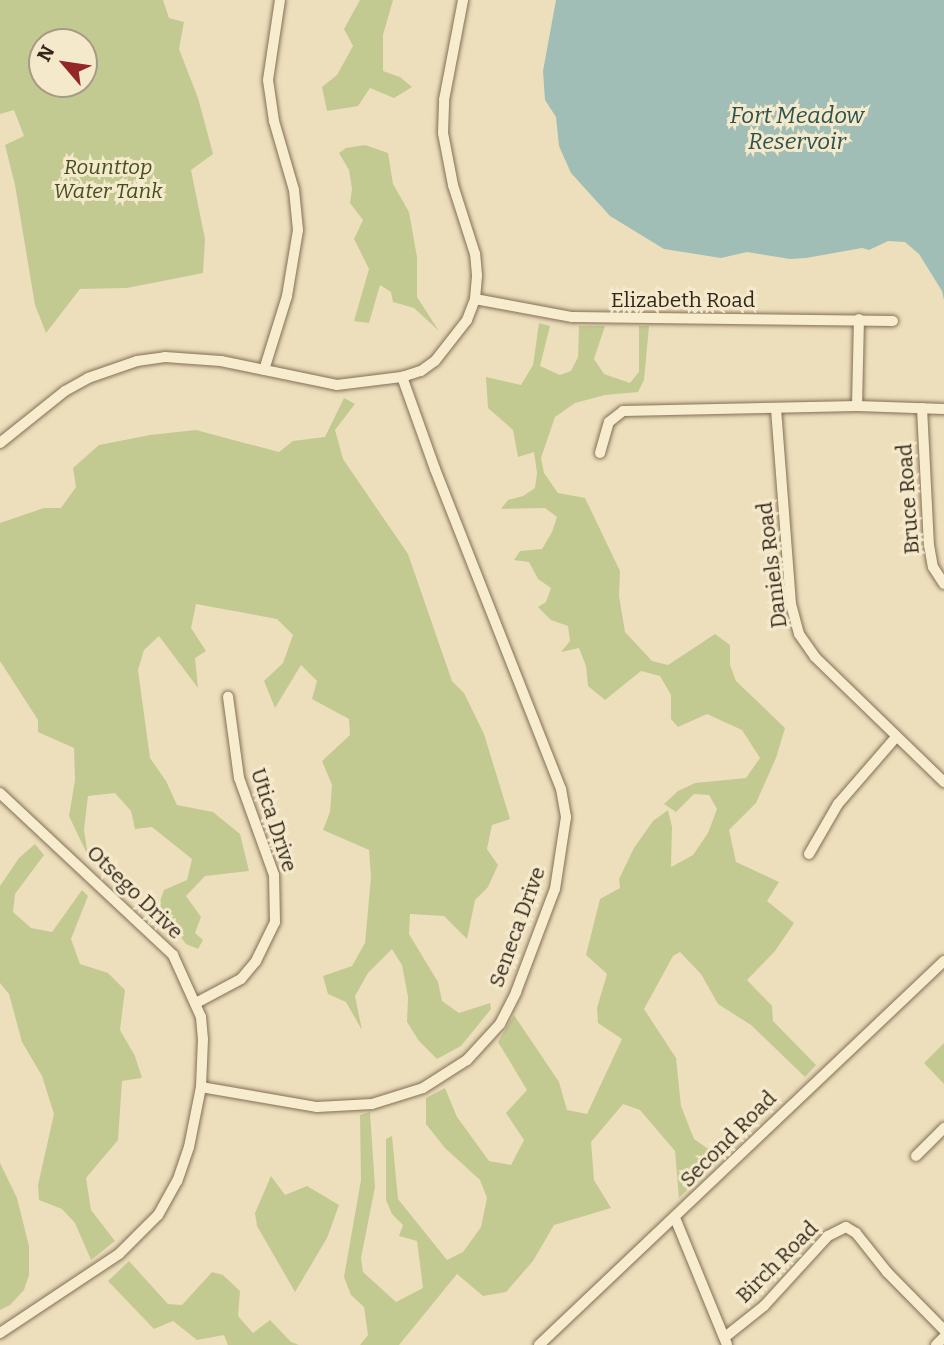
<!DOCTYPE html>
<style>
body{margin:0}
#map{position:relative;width:944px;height:1345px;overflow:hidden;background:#eddfbc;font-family:Bitter,serif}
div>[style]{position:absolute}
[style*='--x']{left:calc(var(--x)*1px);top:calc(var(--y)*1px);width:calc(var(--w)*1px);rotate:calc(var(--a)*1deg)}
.green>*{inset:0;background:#c3ca91}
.water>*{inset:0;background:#a0beb6}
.roads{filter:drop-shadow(0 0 2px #846f56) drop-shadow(0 0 2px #846f56)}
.street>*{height:10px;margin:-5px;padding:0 5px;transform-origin:5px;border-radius:5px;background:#f8eccf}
span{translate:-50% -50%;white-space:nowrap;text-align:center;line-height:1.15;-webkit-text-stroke:6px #f5e9cc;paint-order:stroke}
.park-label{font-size:21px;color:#445022;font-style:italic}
.street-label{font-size:21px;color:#33271b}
.water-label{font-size:23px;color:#2a5351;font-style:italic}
.north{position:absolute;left:28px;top:28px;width:70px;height:70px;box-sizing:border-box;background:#f5e9cc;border:2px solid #a79b85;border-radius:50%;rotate:299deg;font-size:19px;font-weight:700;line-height:28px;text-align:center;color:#33271b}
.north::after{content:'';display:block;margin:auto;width:24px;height:32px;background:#932727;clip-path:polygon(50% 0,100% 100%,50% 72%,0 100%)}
</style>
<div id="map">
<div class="green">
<i style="clip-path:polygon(evenodd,0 0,163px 0,169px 18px,184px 22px,179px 49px,198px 98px,213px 154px,191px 170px,205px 239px,203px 273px,127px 288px,80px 289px,46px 333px,35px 305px,15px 185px,5px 145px,24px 136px,14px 110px,0 114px,0 0,42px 42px,84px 42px,84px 84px,42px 84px,42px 42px)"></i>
<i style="clip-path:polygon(360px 0,393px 0,383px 35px,383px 71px,400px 77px,412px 87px,394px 98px,370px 88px,358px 106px,327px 111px,322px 87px,337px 75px,353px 46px,344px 29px)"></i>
<i style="clip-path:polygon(365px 145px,388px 153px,393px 184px,409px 212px,417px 257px,417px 297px,439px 331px,414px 308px,393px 302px,391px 292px,380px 285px,369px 323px,354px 321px,369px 269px,354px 239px,363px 220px,350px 203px,352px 189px,349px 170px,339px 153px,346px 148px)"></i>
<i style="clip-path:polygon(539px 323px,550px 326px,540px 366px,560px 375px,571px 371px,578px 357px,579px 326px,605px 326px,594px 359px,604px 374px,630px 383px,639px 372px,639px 326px,649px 326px,644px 380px,638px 392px,605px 395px,575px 403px,555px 417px,541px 458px,544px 473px,558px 493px,585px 498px,620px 571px,619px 596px,625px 632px,652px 661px,668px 665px,715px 634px,730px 645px,730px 665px,736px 681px,785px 728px,776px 758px,756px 803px,729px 830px,736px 862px,779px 882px,767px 901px,794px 923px,775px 951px,747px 980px,772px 1006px,773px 1021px,816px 1065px,805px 1077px,751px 1025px,718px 1004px,701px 974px,680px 952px,673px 956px,644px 1009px,676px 1058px,681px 1106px,694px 1139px,720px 1157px,679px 1198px,675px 1151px,640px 1110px,623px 1104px,591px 1142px,594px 1180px,611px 1208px,554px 1225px,533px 1261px,506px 1292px,483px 1296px,457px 1274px,399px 1345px,360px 1345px,368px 1335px,364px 1307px,351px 1295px,344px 1277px,361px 1180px,360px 1115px,370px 1112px,375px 1187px,361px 1258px,363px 1272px,396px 1302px,423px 1288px,417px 1241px,399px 1236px,403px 1225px,392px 1214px,386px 1200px,386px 1139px,392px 1136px,398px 1199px,447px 1260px,463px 1252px,481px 1227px,487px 1198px,480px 1180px,445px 1148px,426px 1124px,426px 1098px,445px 1088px,457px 1117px,489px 1161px,511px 1165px,524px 1140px,506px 1113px,527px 1090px,498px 1042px,514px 1015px,559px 1082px,567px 1110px,587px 1114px,622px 1039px,598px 1023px,597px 1008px,607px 974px,586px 955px,600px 899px,620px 888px,619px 879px,634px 848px,653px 821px,668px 810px,672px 827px,671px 867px,693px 855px,708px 833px,717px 809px,709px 795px,694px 794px,676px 812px,664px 804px,678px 791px,695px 783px,746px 778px,760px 758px,742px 730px,707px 714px,678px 727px,671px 719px,671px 695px,660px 676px,641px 671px,605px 700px,588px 686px,586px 666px,579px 648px,561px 652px,570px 641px,568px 626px,551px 620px,538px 607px,546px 602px,551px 588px,538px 579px,529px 562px,514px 560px,520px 551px,542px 549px,552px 532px,557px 517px,545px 508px,501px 509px,508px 500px,523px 496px,535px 488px,537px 473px,534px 452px,518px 457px,513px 430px,488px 408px,486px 377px,521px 385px,533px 365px)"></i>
<i style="clip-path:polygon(344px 398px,355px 404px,335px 430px,343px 459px,408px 554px,452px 681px,464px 693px,484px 734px,510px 819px,492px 825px,487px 849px,498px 865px,488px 887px,475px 900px,467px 939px,444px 916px,410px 914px,409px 934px,438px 982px,442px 1001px,459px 1013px,490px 1003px,491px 1009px,461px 1046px,437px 1059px,419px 1041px,407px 1022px,408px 997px,402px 965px,392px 949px,368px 973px,355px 996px,362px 1030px,346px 1002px,328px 994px,323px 976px,352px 966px,365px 943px,371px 877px,369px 850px,323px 830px,330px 812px,332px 785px,322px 761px,350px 735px,349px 719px,312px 699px,317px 681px,301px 665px,275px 708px,264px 681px,283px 663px,293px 635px,277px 619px,196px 604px,191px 628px,206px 651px,195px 658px,198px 688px,159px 636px,144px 650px,138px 670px,150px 758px,166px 781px,177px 805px,213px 812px,240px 834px,249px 871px,205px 876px,186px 896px,201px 917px,195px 933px,203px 940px,198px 949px,186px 944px,158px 907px,164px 890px,187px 880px,192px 859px,152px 827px,135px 829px,131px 811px,115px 793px,88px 796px,84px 830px,88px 856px,69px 816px,75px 780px,74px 748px,38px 732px,38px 720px,0 661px,0 523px,44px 508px,61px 508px,76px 487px,73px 468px,99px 445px,150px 435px,196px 430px,279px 452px,293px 441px,325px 437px)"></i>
<i style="clip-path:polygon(35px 844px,44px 855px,15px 894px,13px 912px,31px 928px,52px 932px,82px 890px,88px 896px,71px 939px,80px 964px,108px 973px,125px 990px,120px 1030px,135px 1056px,142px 1078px,122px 1081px,118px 1140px,86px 1178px,91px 1210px,115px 1241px,91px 1260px,75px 1223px,62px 1209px,39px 1200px,38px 1185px,54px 1114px,42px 1076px,22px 1042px,9px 994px,0 983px,0 886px,19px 858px)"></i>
<i style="clip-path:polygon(944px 1043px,944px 1084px,924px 1063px)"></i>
<i style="clip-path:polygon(0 1163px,17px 1198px,29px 1246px,29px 1275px,24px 1290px,10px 1305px,0 1310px)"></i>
<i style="clip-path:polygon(271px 1176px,285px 1195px,307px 1186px,339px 1205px,327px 1238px,295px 1292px,257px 1226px,255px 1213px)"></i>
<i style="clip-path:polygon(129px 1261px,168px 1304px,182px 1305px,212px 1272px,223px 1275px,240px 1291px,238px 1316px,253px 1333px,270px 1320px,291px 1342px,299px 1345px,228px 1345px,224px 1335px,197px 1340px,173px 1321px,154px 1329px,108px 1281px)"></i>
</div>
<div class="water">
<i style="clip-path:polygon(556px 0,944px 0,944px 300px,942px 291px,919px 254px,905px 242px,888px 241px,869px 250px,862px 248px,806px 258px,790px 259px,747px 252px,721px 258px,664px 249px,610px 216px,571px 173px,559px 146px,556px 117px,545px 100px,543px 71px)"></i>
</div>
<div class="roads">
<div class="street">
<i style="--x:475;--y:299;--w:99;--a:10.5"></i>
<i style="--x:572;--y:317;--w:321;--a:0.7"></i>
<i style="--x:264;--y:370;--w:77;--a:-72.7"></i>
<i style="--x:287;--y:296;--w:67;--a:-80.5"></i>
<i style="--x:298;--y:230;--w:40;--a:-95.7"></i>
<i style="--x:294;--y:190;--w:72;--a:-106.2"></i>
<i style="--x:274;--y:121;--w:41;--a:-98.3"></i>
<i style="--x:268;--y:80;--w:81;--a:-81.5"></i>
<i style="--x:857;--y:406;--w:87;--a:-88.7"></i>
<i style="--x:922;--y:408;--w:137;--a:87.1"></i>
<i style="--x:929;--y:545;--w:22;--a:80"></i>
<i style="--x:933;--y:567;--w:20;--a:57"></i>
<i style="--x:776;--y:409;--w:196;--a:85.6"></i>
<i style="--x:791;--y:604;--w:31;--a:75"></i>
<i style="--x:799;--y:634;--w:28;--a:55"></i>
<i style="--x:815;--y:657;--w:180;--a:44.1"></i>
<i style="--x:0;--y:443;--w:83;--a:-38.7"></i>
<i style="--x:65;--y:391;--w:26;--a:-29"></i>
<i style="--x:88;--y:378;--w:52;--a:-19.1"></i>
<i style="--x:137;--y:361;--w:28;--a:-8"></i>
<i style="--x:165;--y:357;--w:56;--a:4.1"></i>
<i style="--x:221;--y:361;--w:118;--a:11.7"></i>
<i style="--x:337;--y:385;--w:65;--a:-7"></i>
<i style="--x:402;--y:377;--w:20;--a:-18"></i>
<i style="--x:421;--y:371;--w:17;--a:-36"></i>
<i style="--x:435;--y:361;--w:52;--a:-52"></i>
<i style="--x:467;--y:320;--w:22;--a:-69"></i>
<i style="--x:475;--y:299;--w:24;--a:-85"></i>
<i style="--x:477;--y:275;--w:21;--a:-95"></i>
<i style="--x:475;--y:254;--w:72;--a:-107.7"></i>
<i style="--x:453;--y:185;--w:53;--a:-100.9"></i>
<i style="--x:443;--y:133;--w:33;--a:-88"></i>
<i style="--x:444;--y:100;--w:102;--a:-79.2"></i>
<i style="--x:600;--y:453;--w:32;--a:-74"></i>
<i style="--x:609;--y:422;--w:18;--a:-38"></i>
<i style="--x:623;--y:411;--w:234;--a:-1.2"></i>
<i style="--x:857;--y:406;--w:87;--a:2"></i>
<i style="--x:0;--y:793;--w:237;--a:43.1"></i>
<i style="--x:173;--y:955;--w:68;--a:65.7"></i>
<i style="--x:201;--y:1017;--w:22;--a:85"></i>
<i style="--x:203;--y:1039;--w:48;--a:92.4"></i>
<i style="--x:201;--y:1087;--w:61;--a:101.3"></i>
<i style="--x:189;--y:1147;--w:36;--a:109"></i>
<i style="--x:177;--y:1181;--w:39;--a:119"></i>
<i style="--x:158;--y:1215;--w:55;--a:135"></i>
<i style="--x:119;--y:1254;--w:143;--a:146.4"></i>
<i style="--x:809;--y:854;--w:58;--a:-59.9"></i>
<i style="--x:838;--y:804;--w:89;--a:-49.1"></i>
<i style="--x:196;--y:1003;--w:51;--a:-28.1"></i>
<i style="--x:241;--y:979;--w:23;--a:-50"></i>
<i style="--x:256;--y:961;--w:43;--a:-64"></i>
<i style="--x:275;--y:922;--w:47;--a:-91.2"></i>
<i style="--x:274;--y:875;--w:103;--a:-109.8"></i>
<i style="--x:239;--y:778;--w:82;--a:-97.7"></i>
<i style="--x:201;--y:1087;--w:118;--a:9.8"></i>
<i style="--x:317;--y:1107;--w:55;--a:-3.1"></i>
<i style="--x:372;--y:1104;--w:53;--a:-17.4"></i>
<i style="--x:423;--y:1088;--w:52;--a:-32.5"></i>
<i style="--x:467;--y:1060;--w:49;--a:-47.5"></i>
<i style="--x:500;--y:1024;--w:36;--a:-63"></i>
<i style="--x:516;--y:992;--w:110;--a:-69.3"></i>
<i style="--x:555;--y:889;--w:73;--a:-81.3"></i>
<i style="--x:566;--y:817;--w:28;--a:-100"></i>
<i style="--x:561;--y:789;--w:344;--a:-111.5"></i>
<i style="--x:435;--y:469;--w:98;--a:-109.7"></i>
<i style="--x:916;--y:1156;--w:40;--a:-45"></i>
<i style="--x:675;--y:1218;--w:137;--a:67.7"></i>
<i style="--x:725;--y:1337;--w:50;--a:-38.5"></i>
<i style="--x:764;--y:1306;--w:95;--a:-47.6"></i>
<i style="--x:828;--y:1236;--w:20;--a:-27"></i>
<i style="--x:846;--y:1227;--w:12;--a:31"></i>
<i style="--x:856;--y:1233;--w:50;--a:51.5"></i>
<i style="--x:887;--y:1272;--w:81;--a:45.5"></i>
<i style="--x:539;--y:1345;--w:558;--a:-43.48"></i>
<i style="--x:936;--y:1345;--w:11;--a:-45"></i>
</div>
</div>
<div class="park-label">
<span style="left:108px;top:179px">Rounttop<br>Water Tank</span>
</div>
<div class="street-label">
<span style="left:683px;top:300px">Elizabeth Road</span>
<span style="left:908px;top:499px;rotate:-94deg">Bruce Road</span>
<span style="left:772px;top:565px;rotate:-97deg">Daniels Road</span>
<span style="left:274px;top:820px;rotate:72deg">Utica Drive</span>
<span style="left:135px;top:892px;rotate:44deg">Otsego Drive</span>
<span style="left:517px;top:927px;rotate:-70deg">Seneca Drive</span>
<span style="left:728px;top:1139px;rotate:-45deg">Second Road</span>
<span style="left:777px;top:1262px;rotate:-45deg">Birch Road</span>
</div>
<div class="water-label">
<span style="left:797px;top:128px">Fort Meadow<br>Reservoir</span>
</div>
<div class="north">N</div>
</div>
